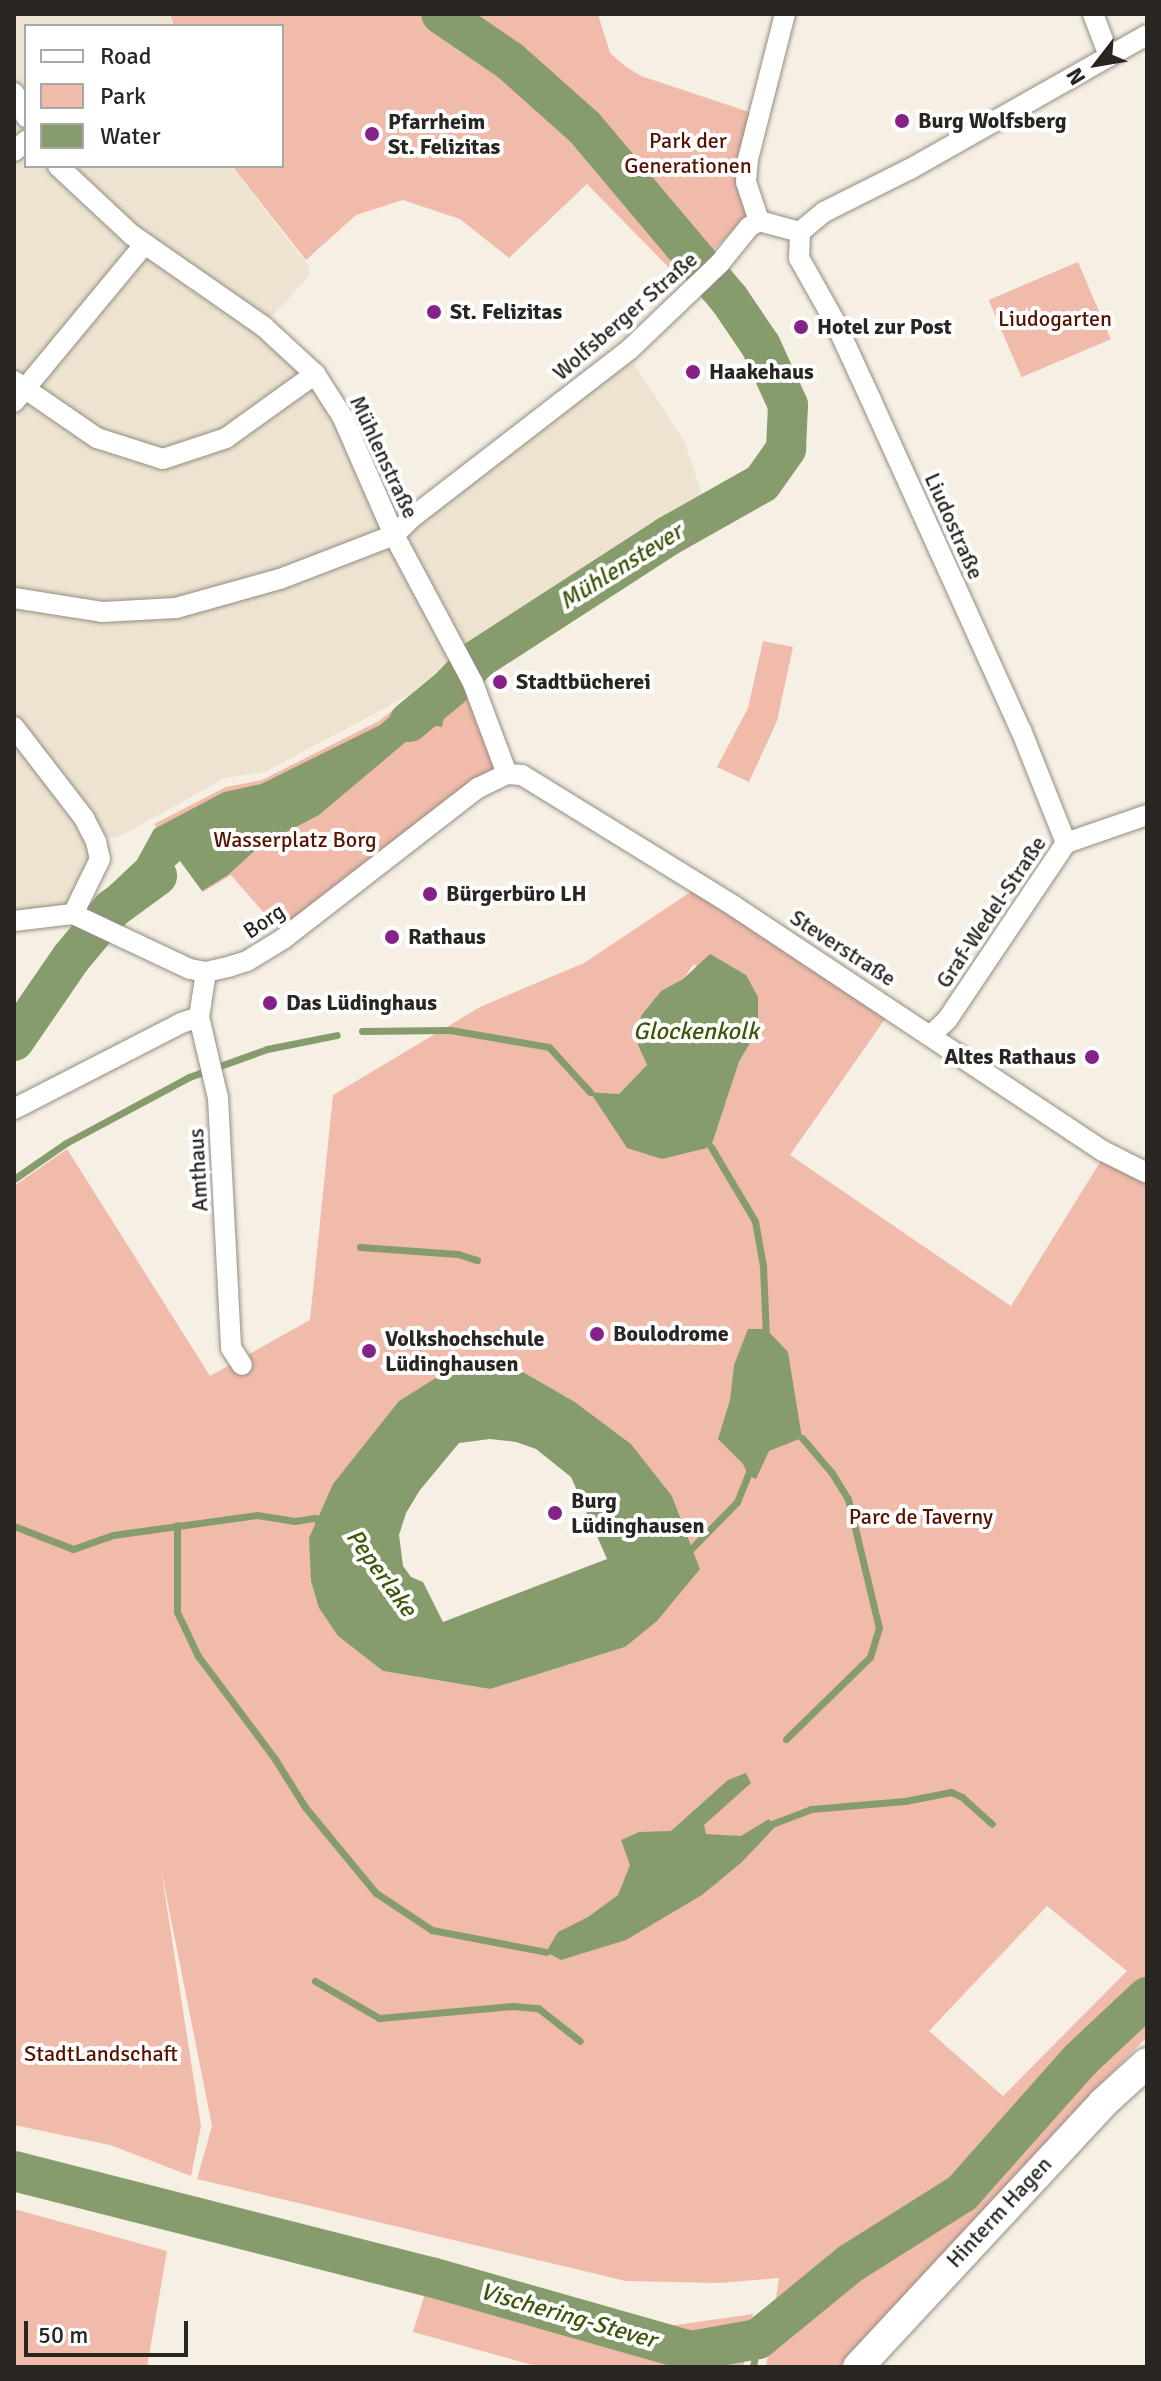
<!DOCTYPE html>
<meta charset="utf-8">
<style>
body{margin:0}
#map{position:relative;width:1161px;height:2381px;overflow:hidden;background:#f6efe3;font-family:Signika,sans-serif}
div>[style]{position:absolute}
[style*='--x']{left:calc(var(--x)*1px);top:calc(var(--y)*1px);width:calc(var(--w)*1px);rotate:calc(var(--a)*1deg)}
.built>*{inset:0;background:#eee3d0}
.green>*{inset:0;background:#f1bbac;transform-origin:0 0}
.water>*{inset:0;background:#879c6c}
.stream>*{height:7px;margin:-3.5px;padding:0 3.5px;transform-origin:3.5px;border-radius:3.5px;background:#879c6c}
.river>*{height:40px;margin:-20px;padding:0 20px;transform-origin:20px;border-radius:20px;background:#879c6c}
.roads{filter:drop-shadow(0 0 2px #938d81) drop-shadow(0 0 2px #938d81)}
.street>*{height:20px;margin:-10px;padding:0 10px;transform-origin:10px;border-radius:10px;background:#fff}
.secondary>*{height:30px;margin:-15px;padding:0 15px;transform-origin:15px;border-radius:15px;background:#fff}
.dots>*{width:22px;height:22px;translate:-50% -50%;box-sizing:border-box;border:4px solid #fff;border-radius:50%}
span{translate:-50% -50%;white-space:nowrap;text-align:center;line-height:1.15;-webkit-text-stroke:8px #fff;paint-order:stroke}
.poi-label{font-size:22px;color:#292622;font-weight:700}
.left{translate:0 -50%;text-align:left}
.right{translate:-100% -50%;text-align:right}
.park-label{font-size:22px;color:#571302}
.street-label{font-size:22px;color:#292622}
.water-label{font-size:24px;color:#3d560a;font-style:italic}
.frame{position:absolute;inset:0;border:16px solid #292622;pointer-events:none}
.legend{position:absolute;left:24px;top:24px;width:260px;height:144px;box-sizing:border-box;background:#fff;border:2px solid #a9a8a7;margin:0;padding:10px 14px;list-style:none;font-size:24px;color:#292622}
.legend li{display:flex;align-items:center;gap:16px;height:40px}
.legend b{width:40px;border:2px solid #a9a8a7}
.north{position:absolute;left:1057px;top:24px;width:80px;height:80px;-webkit-text-stroke:6px #fff;paint-order:stroke;rotate:239deg;font-size:22px;font-weight:700;line-height:32px;text-align:center;color:#292622}
.north::after{content:'';display:block;margin:auto;width:28px;height:36px;background:#292622;clip-path:polygon(50% 0,100% 100%,50% 72%,0 100%)}
.scale{position:absolute;left:24px;top:2321px;width:164px;height:36px;box-sizing:border-box;border:4px solid #292622;border-top:0;padding-left:10px;font-size:24px;line-height:28px;white-space:nowrap;color:#292622;-webkit-text-stroke:6px #fff;paint-order:stroke}
</style>
<div id="map">
<div class="built">
<i style="clip-path:polygon(14px 14px,169px 14px,173px 26px,26px 26px,26px 166px,231px 166px,309px 267px,309px 276px,262px 327px,315px 375px,394px 536px,625px 350px,684px 441px,705px 503px,453px 658px,409px 695px,265px 772px,225px 778px,117px 838px,94px 836px,72px 912px,14px 920px)"></i>
</div>
<div class="green">
<i style="clip-path:polygon(170px 14px,428px 14px,442px 21px,510px 68px,580px 133px,696px 267px,682px 281px,587px 184px,509px 258px,460px 219px,403px 200px,356px 215px,306px 260px,232px 166px,282px 166px,282px 26px,174px 26px)"></i>
<i style="clip-path:polygon(454px 14px,598px 14px,610px 53px,625px 66px,641px 76px,755px 114px,749px 213px,704px 260px,588px 124px,514px 57px)"></i>
<i style="left:1078px;top:262px;width:84px;height:97px;rotate:67deg"></i>
<i style="clip-path:polygon(763px 641px,793px 647px,777px 721px,749px 782px,717px 767px,748px 708px)"></i>
<i style="clip-path:polygon(458px 658px,506px 774px,284px 936px,231px 875px,203px 892px,154px 824px,226px 787px,262px 780px,379px 721px)"></i>
<i style="clip-path:polygon(evenodd,701px 885px,892px 1009px,790px 1155px,1011px 1306px,1102px 1159px,1147px 1179px,1147px 2037px,1077px 2108px,845px 2367px,766px 2367px,779px 2278px,719px 2283px,626px 2281px,197px 2179px,212px 2126px,161px 1869px,201px 2126px,191px 2176px,110px 2145px,14px 2125px,14px 1186px,67px 1149px,210px 1376px,310px 1320px,333px 1095px,482px 1006px,584px 963px,701px 885px,694px 964px,758px 1029px,739px 1062px,711px 1147px,591px 1092px,619px 1094px,647px 1065px,638px 1045px,661px 991px,683px 979px,694px 964px,701px 885px,476px 1367px,523px 1372px,575px 1402px,631px 1444px,672px 1496px,700px 1569px,625px 1647px,490px 1689px,383px 1671px,338px 1636px,476px 1367px,701px 885px,1047px 1906px,1127px 1971px,1003px 2096px,929px 2031px,1047px 1906px)"></i>
<i style="clip-path:polygon(14px 2209px,167px 2251px,147px 2367px,14px 2367px)"></i>
<i style="clip-path:polygon(428px 2284px,614px 2334px,753px 2314px,743px 2367px,540px 2367px,413px 2332px)"></i>
</div>
<div class="water">
<i style="clip-path:polygon(439px 675px,453px 695px,448px 699px,442px 727px,427px 724px,319px 815px,261px 845px,228px 875px,202px 891px,180px 861px,120px 913px,98px 904px,98px 897px,137px 860px,154px 829px,224px 792px,261px 784px,380px 725px)"></i>
<i style="clip-path:polygon(710px 954px,746px 975px,758px 997px,758px 1029px,739px 1062px,711px 1147px,662px 1159px,627px 1148px,590px 1092px,619px 1094px,647px 1065px,638px 1045px,641px 1016px,661px 991px,683px 979px)"></i>
<i style="clip-path:polygon(748px 1329px,766px 1329px,788px 1352px,802px 1438px,769px 1451px,756px 1479px,749px 1476px,743px 1464px,718px 1439px,730px 1400px,734px 1365px)"></i>
<i style="clip-path:polygon(evenodd,476px 1367px,523px 1372px,575px 1402px,631px 1444px,672px 1496px,700px 1569px,657px 1621px,625px 1647px,490px 1689px,383px 1671px,338px 1636px,319px 1608px,311px 1581px,309px 1538px,333px 1484px,399px 1401px,442px 1374px,476px 1367px,490px 1439px,516px 1442px,536px 1449px,571px 1477px,607px 1559px,443px 1622px,423px 1582px,411px 1577px,403px 1566px,399px 1535px,406px 1513px,420px 1490px,459px 1443px,490px 1439px)"></i>
<i style="clip-path:polygon(746px 1773px,751px 1783px,704px 1825px,706px 1834px,741px 1836px,769px 1819px,774px 1828px,742px 1862px,702px 1895px,626px 1940px,561px 1960px,546px 1952px,558px 1932px,588px 1917px,618px 1895px,630px 1865px,621px 1840px,639px 1832px,671px 1831px,728px 1780px)"></i>
</div>
<div class="stream">
<i style="--x:362;--y:1031;--w:88;--a:-0.7"></i>
<i style="--x:450;--y:1030;--w:100;--a:9.7"></i>
<i style="--x:549;--y:1047;--w:61;--a:47.7"></i>
<i style="--x:711;--y:1147;--w:86;--a:59.3"></i>
<i style="--x:755;--y:1221;--w:46;--a:79.9"></i>
<i style="--x:763;--y:1266;--w:72;--a:87.6"></i>
<i style="--x:14;--y:1179;--w:63;--a:-34.7"></i>
<i style="--x:66;--y:1143;--w:140;--a:-28.2"></i>
<i style="--x:189;--y:1077;--w:83;--a:-19.7"></i>
<i style="--x:267;--y:1049;--w:71;--a:-11.3"></i>
<i style="--x:360;--y:1247;--w:98;--a:4.1"></i>
<i style="--x:458;--y:1254;--w:20;--a:18"></i>
<i style="--x:177;--y:1525;--w:87;--a:90"></i>
<i style="--x:177;--y:1612;--w:49;--a:64.5"></i>
<i style="--x:198;--y:1656;--w:129;--a:53.2"></i>
<i style="--x:275;--y:1759;--w:57;--a:58"></i>
<i style="--x:305;--y:1807;--w:112;--a:50.5"></i>
<i style="--x:376;--y:1893;--w:67;--a:33.5"></i>
<i style="--x:432;--y:1930;--w:116;--a:10.9"></i>
<i style="--x:14;--y:1526;--w:63;--a:21.3"></i>
<i style="--x:73;--y:1549;--w:42;--a:-19.3"></i>
<i style="--x:113;--y:1535;--w:145;--a:-7.9"></i>
<i style="--x:257;--y:1515;--w:38;--a:9"></i>
<i style="--x:295;--y:1521;--w:20;--a:-9"></i>
<i style="--x:315;--y:1518;--w:8;--a:50"></i>
<i style="--x:687;--y:1553;--w:71;--a:-45.6"></i>
<i style="--x:737;--y:1502;--w:35;--a:-68"></i>
<i style="--x:786;--y:1739;--w:117;--a:-44.3"></i>
<i style="--x:870;--y:1657;--w:30;--a:-73"></i>
<i style="--x:879;--y:1628;--w:133;--a:-103.5"></i>
<i style="--x:848;--y:1499;--w:31;--a:-122"></i>
<i style="--x:832;--y:1473;--w:46;--a:-130.6"></i>
<i style="--x:772;--y:1824;--w:42;--a:-21"></i>
<i style="--x:811;--y:1809;--w:94;--a:-4.9"></i>
<i style="--x:905;--y:1801;--w:47;--a:-11.1"></i>
<i style="--x:951;--y:1792;--w:12;--a:24"></i>
<i style="--x:962;--y:1797;--w:40;--a:42"></i>
<i style="--x:315;--y:1981;--w:74;--a:30"></i>
<i style="--x:379;--y:2018;--w:135;--a:-5.1"></i>
<i style="--x:513;--y:2006;--w:25;--a:5"></i>
<i style="--x:538;--y:2008;--w:53;--a:38.2"></i>
<i style="--x:753;--y:2367;--w:28;--a:-80"></i>
</div>
<div class="river">
<i style="--x:409;--y:722;--w:53;--a:-39.7"></i>
<i style="--x:450;--y:688;--w:40;--a:-46"></i>
<i style="--x:478;--y:659;--w:226;--a:-32.9"></i>
<i style="--x:668;--y:536;--w:108;--a:-29.4"></i>
<i style="--x:762;--y:483;--w:42;--a:-54.8"></i>
<i style="--x:786;--y:449;--w:44;--a:-87.4"></i>
<i style="--x:788;--y:405;--w:65;--a:-114.6"></i>
<i style="--x:761;--y:346;--w:57;--a:-124.2"></i>
<i style="--x:729;--y:299;--w:225;--a:-130.1"></i>
<i style="--x:584;--y:127;--w:99;--a:-138.3"></i>
<i style="--x:510;--y:61;--w:83;--a:-145.7"></i>
<i style="--x:14;--y:1041;--w:101;--a:-55.5"></i>
<i style="--x:71;--y:958;--w:64;--a:-50.1"></i>
<i style="--x:112;--y:909;--w:56;--a:-36.3"></i>
<i style="--x:14;--y:2171;--w:430;--a:14.3"></i>
<i style="--x:431;--y:2277;--w:270;--a:15.9"></i>
<i style="--x:691;--y:2351;--w:68;--a:-10.2"></i>
<i style="--x:758;--y:2339;--w:120;--a:-39.3"></i>
<i style="--x:851;--y:2263;--w:131;--a:-32.2"></i>
<i style="--x:962;--y:2193;--w:178;--a:-48.4"></i>
<i style="--x:1080;--y:2060;--w:92;--a:-43.2"></i>
</div>
<div class="roads">
<div class="street">
<i style="--x:1093;--y:14;--w:45;--a:69.1"></i>
<i style="--x:14;--y:93;--w:27;--a:63"></i>
<i style="--x:14;--y:151;--w:16;--a:-40"></i>
<i style="--x:58;--y:166;--w:101;--a:43"></i>
<i style="--x:132;--y:235;--w:160;--a:34.8"></i>
<i style="--x:263;--y:326;--w:71;--a:42.7"></i>
<i style="--x:315;--y:374;--w:50;--a:57.3"></i>
<i style="--x:342;--y:416;--w:130;--a:66.4"></i>
<i style="--x:394;--y:535;--w:168;--a:61.9"></i>
<i style="--x:473;--y:683;--w:97;--a:69.5"></i>
<i style="--x:759;--y:221;--w:41;--a:-108.4"></i>
<i style="--x:746;--y:182;--w:23;--a:-85"></i>
<i style="--x:748;--y:159;--w:150;--a:-75.7"></i>
<i style="--x:800;--y:232;--w:26;--a:92"></i>
<i style="--x:799;--y:258;--w:73;--a:60.6"></i>
<i style="--x:835;--y:322;--w:86;--a:65.2"></i>
<i style="--x:871;--y:400;--w:362;--a:65.6"></i>
<i style="--x:1021;--y:730;--w:122;--a:68.3"></i>
<i style="--x:800;--y:232;--w:31;--a:-40"></i>
<i style="--x:824;--y:212;--w:96;--a:-26.6"></i>
<i style="--x:910;--y:169;--w:272;--a:-29.5"></i>
<i style="--x:14;--y:381;--w:101;--a:34.5"></i>
<i style="--x:97;--y:438;--w:69;--a:17.7"></i>
<i style="--x:163;--y:459;--w:66;--a:-18.4"></i>
<i style="--x:226;--y:438;--w:110;--a:-35.7"></i>
<i style="--x:14;--y:402;--w:204;--a:-50.4"></i>
<i style="--x:14;--y:598;--w:89;--a:9"></i>
<i style="--x:102;--y:612;--w:74;--a:-3.1"></i>
<i style="--x:176;--y:608;--w:108;--a:-15.6"></i>
<i style="--x:280;--y:579;--w:122;--a:-21.1"></i>
<i style="--x:394;--y:535;--w:28;--a:-44"></i>
<i style="--x:414;--y:516;--w:272;--a:-37.7"></i>
<i style="--x:629;--y:350;--w:126;--a:-43.7"></i>
<i style="--x:720;--y:263;--w:46;--a:-51.1"></i>
<i style="--x:749;--y:227;--w:12;--a:-31"></i>
<i style="--x:759;--y:221;--w:42;--a:15"></i>
<i style="--x:14;--y:727;--w:115;--a:52.4"></i>
<i style="--x:84;--y:818;--w:27;--a:63"></i>
<i style="--x:96;--y:842;--w:17;--a:77"></i>
<i style="--x:100;--y:859;--w:61;--a:116.1"></i>
<i style="--x:14;--y:921;--w:59;--a:-6.8"></i>
<i style="--x:73;--y:914;--w:129;--a:25.2"></i>
<i style="--x:190;--y:969;--w:16;--a:11"></i>
<i style="--x:206;--y:972;--w:26;--a:-13"></i>
<i style="--x:231;--y:966;--w:17;--a:-17"></i>
<i style="--x:247;--y:961;--w:42;--a:-31.4"></i>
<i style="--x:283;--y:939;--w:247;--a:-37.8"></i>
<i style="--x:478;--y:788;--w:32;--a:-26"></i>
<i style="--x:507;--y:774;--w:15;--a:4"></i>
<i style="--x:522;--y:775;--w:249;--a:31.7"></i>
<i style="--x:734;--y:906;--w:443;--a:33.6"></i>
<i style="--x:1103;--y:1151;--w:49;--a:26.6"></i>
<i style="--x:206;--y:972;--w:46;--a:98.8"></i>
<i style="--x:199;--y:1017;--w:83;--a:76.8"></i>
<i style="--x:218;--y:1098;--w:250;--a:87"></i>
<i style="--x:231;--y:1348;--w:20;--a:57"></i>
<i style="--x:931;--y:1035;--w:22;--a:-43"></i>
<i style="--x:947;--y:1020;--w:213;--a:-56.1"></i>
<i style="--x:1066;--y:843;--w:86;--a:-19.1"></i>
<i style="--x:14;--y:1109;--w:188;--a:-27.2"></i>
<i style="--x:181;--y:1023;--w:19;--a:-18"></i>
</div>
<div class="secondary">
<i style="--x:858;--y:2367;--w:360;--a:-47.1"></i>
<i style="--x:1103;--y:2103;--w:59;--a:-42.3"></i>
</div>
</div>
<div class="dots">
<i style="left:902px;top:121px;background:#86218a"></i>
<i style="left:372px;top:134px;background:#86218a"></i>
<i style="left:434px;top:312px;background:#86218a"></i>
<i style="left:801px;top:327px;background:#86218a"></i>
<i style="left:693px;top:372px;background:#86218a"></i>
<i style="left:500px;top:682px;background:#86218a"></i>
<i style="left:430px;top:894px;background:#86218a"></i>
<i style="left:392px;top:937px;background:#86218a"></i>
<i style="left:270px;top:1003px;background:#86218a"></i>
<i style="left:1092px;top:1057px;background:#86218a"></i>
<i style="left:597px;top:1334px;background:#86218a"></i>
<i style="left:369px;top:1351px;background:#86218a"></i>
<i style="left:555px;top:1513px;background:#86218a"></i>
</div>
<div class="poi-label">
<span class="left" style="left:388px;top:134px">Pfarrheim<br>St. Felizitas</span>
<span class="left" style="left:918px;top:121px">Burg Wolfsberg</span>
<span class="left" style="left:450px;top:312px">St. Felizitas</span>
<span class="left" style="left:817px;top:327px">Hotel zur Post</span>
<span class="left" style="left:709px;top:372px">Haakehaus</span>
<span class="left" style="left:516px;top:682px">Stadtbücherei</span>
<span class="left" style="left:446px;top:894px">Bürgerbüro LH</span>
<span class="left" style="left:408px;top:937px">Rathaus</span>
<span class="left" style="left:286px;top:1003px">Das Lüdinghaus</span>
<span class="right" style="left:1076px;top:1057px">Altes Rathaus</span>
<span class="left" style="left:613px;top:1334px">Boulodrome</span>
<span class="left" style="left:385px;top:1351px">Volkshochschule<br>Lüdinghausen</span>
<span class="left" style="left:571px;top:1513px">Burg<br>Lüdinghausen</span>
</div>
<div class="park-label">
<span style="left:688px;top:153px">Park der<br>Generationen</span>
<span style="left:1055px;top:319px">Liudogarten</span>
<span style="left:295px;top:840px">Wasserplatz Borg</span>
<span style="left:921px;top:1517px">Parc de Taverny</span>
<span style="left:101px;top:2054px">StadtLandschaft</span>
</div>
<div class="street-label">
<span style="left:625px;top:316px;rotate:-41deg">Wolfsberger Straße</span>
<span style="left:384px;top:457px;rotate:65deg">Mühlenstraße</span>
<span style="left:954px;top:526px;rotate:66deg">Liudostraße</span>
<span style="left:991px;top:912px;rotate:-56deg">Graf-Wedel-Straße</span>
<span style="left:264px;top:921px;rotate:-34deg">Borg</span>
<span style="left:843px;top:948px;rotate:33deg">Steverstraße</span>
<span style="left:198px;top:1170px;rotate:-93deg">Amthaus</span>
<span style="left:999px;top:2212px;rotate:-47deg">Hinterm Hagen</span>
</div>
<div class="water-label">
<span style="left:621px;top:567px;rotate:-32deg">Mühlenstever</span>
<span style="left:696px;top:1032px">Glockenkolk</span>
<span style="left:381px;top:1573px;rotate:54deg">Peperlake</span>
<span style="left:568px;top:2316px;rotate:16deg">Vischering-Stever</span>
</div>
<div class="frame"></div>
<ul class="legend">
<li><b style="height:10px;background:#fff"></b>Road</li>
<li><b style="height:22px;background:#f1bbac"></b>Park</li>
<li><b style="height:22px;background:#879c6c"></b>Water</li>
</ul>
<div class="north">N</div>
<div class="scale">50 m</div>
</div>
